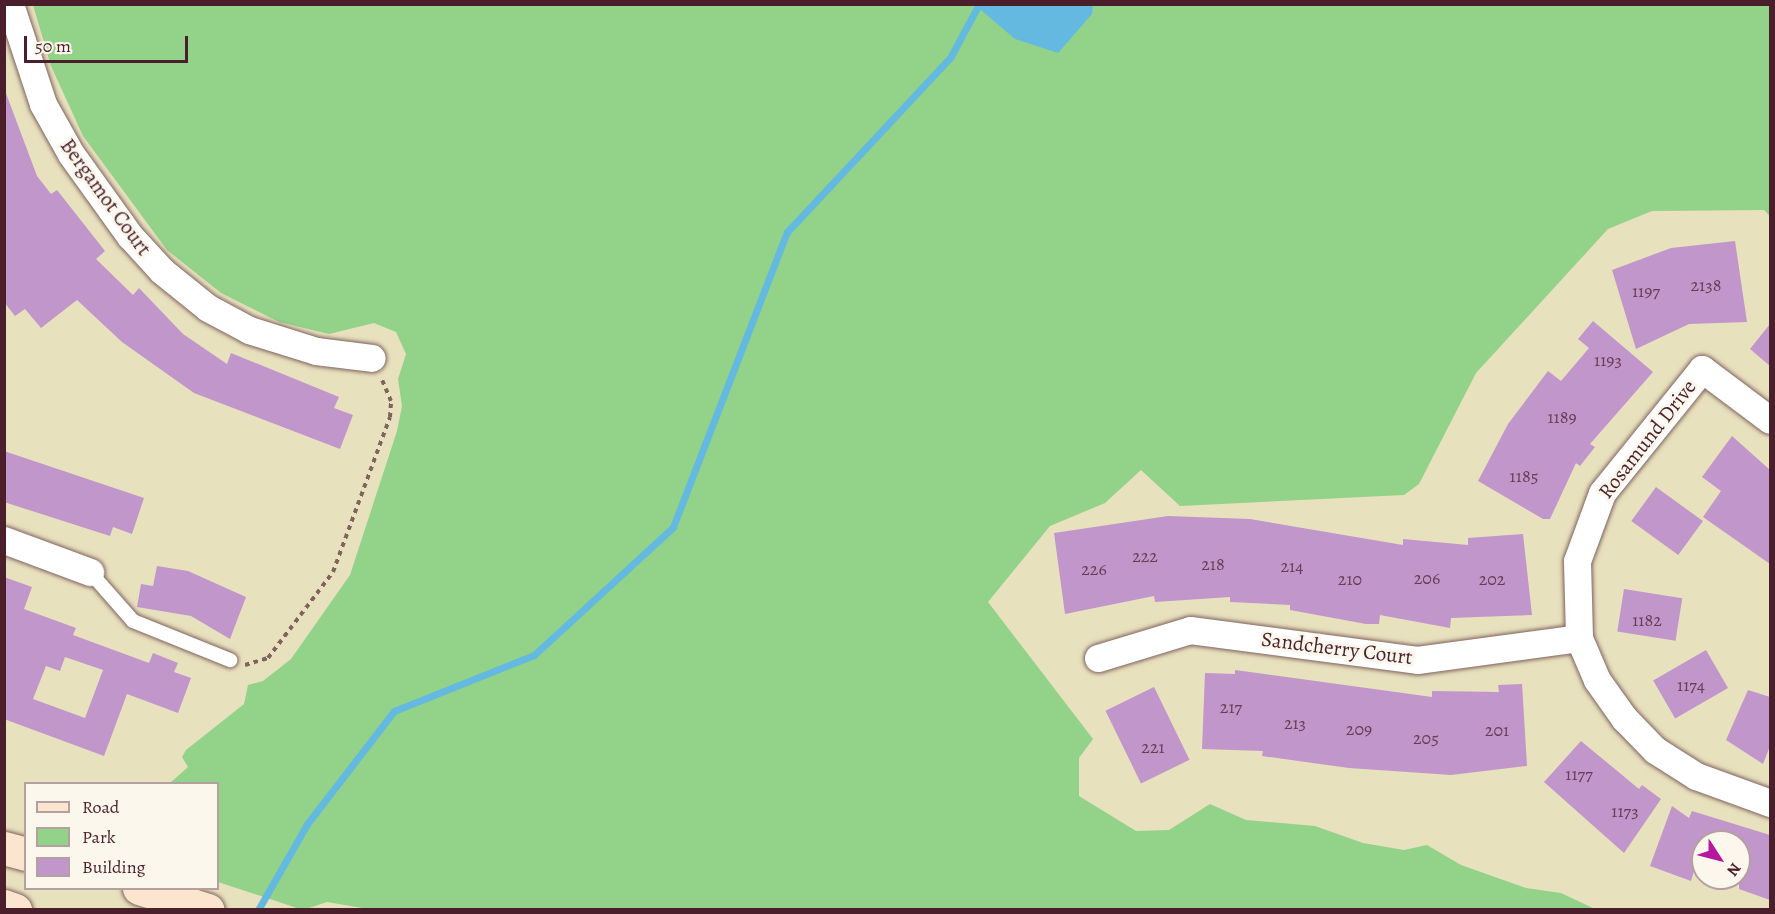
<!DOCTYPE html>
<style>
body{margin:0}
#map{position:relative;width:1775px;height:914px;overflow:hidden;background:#e8e1be;font-family:Alegreya,serif}
div>[style]{position:absolute}
[style*='--x']{left:calc(var(--x)*1px);top:calc(var(--y)*1px);width:calc(var(--w)*1px);rotate:calc(var(--a)*1deg)}
.green>*{inset:0;background:#93d289}
.water>*{inset:0;background:#64b9e0}
.stream>*{height:7px;margin:-3.5px;padding:0 3.5px;transform-origin:3.5px;border-radius:3.5px;background:#64b9e0}
.building>*{inset:0;background:#c096cb;transform-origin:0 0}
.path>*{height:4px;margin-top:-2px;transform-origin:0;background:repeating-linear-gradient(90deg,#81635e 0 4.5px,transparent 0 9px)}
.roads{filter:drop-shadow(0 0 2px #81635e) drop-shadow(0 0 2px #81635e)}
.service>*{height:14px;margin:-7px;padding:0 7px;transform-origin:7px;border-radius:7px;background:#fff}
.minor>*{height:27px;margin:-13.5px;padding:0 13.5px;transform-origin:13.5px;border-radius:13.5px;background:#fff}
.secondary>*{height:33px;margin:-16.5px;padding:0 16.5px;transform-origin:16.5px;border-radius:16.5px;background:#fce5cf}
span{translate:-50% -50%;white-space:nowrap;text-align:center;line-height:1.15;-webkit-text-stroke:6px #fbf7ec;paint-order:stroke}
.number-label{font-size:18px;color:#683d53}
.number-label span{-webkit-text-stroke-width:0}
.street-label{font-size:21px;color:#4a1f2b}
.frame{position:absolute;inset:0;border:6px solid #4a1f2b;pointer-events:none}
.legend{position:absolute;left:24px;top:782px;width:195px;height:108px;box-sizing:border-box;background:#fbf7ec;border:2px solid #b4a19f;margin:0;padding:8px 10px;list-style:none;font-size:18px;color:#4a1f2b}
.legend li{display:flex;align-items:center;gap:12px;height:30px}
.legend b{width:30px;border:2px solid #b4a19f}
.north{position:absolute;left:1691px;top:830px;width:60px;height:60px;box-sizing:border-box;background:#fbf7ec;border:2px solid #b4a19f;border-radius:50%;rotate:126deg;font-size:16px;font-weight:700;line-height:24px;text-align:center;color:#4a1f2b}
.north::after{content:'';display:block;margin:auto;width:21px;height:27px;background:#b5179e;clip-path:polygon(50% 0,100% 100%,50% 72%,0 100%)}
.scale{position:absolute;left:24px;top:36px;width:164px;height:27px;box-sizing:border-box;border:3px solid #4a1f2b;border-top:0;padding-left:8px;font-size:18px;line-height:21px;white-space:nowrap;color:#4a1f2b;-webkit-text-stroke:4px #fbf7ec;paint-order:stroke}
</style>
<div id="map">
<div class="green">
<i style="clip-path:polygon(33px 5px,1770px 5px,1770px 216px,1764px 210px,1652px 211px,1608px 229px,1476px 373px,1419px 484px,1404px 495px,1180px 506px,1141px 470px,1105px 503px,1050px 526px,988px 602px,1093px 739px,1079px 758px,1079px 796px,1136px 831px,1169px 830px,1210px 804px,1246px 820px,1315px 826px,1363px 843px,1404px 850px,1427px 845px,1461px 865px,1526px 888px,1561px 893px,1595px 909px,374px 910px,327px 902px,303px 910px,218px 882px,218px 784px,170px 783px,188px 767px,182px 757px,186px 750px,244px 704px,248px 685px,263px 681px,291px 659px,350px 575px,397px 431px,402px 406px,398px 379px,406px 354px,396px 332px,374px 323px,329px 334px,279px 322px,221px 293px,167px 250px,83px 136px,51px 66px)"></i>
</div>
<div class="water">
<i style="clip-path:polygon(975px 5px,1093px 5px,1092px 14px,1058px 53px,1015px 39px)"></i>
</div>
<div class="stream">
<i style="--x:258;--y:910;--w:99;--a:-60.3"></i>
<i style="--x:307;--y:824;--w:143;--a:-52.4"></i>
<i style="--x:394;--y:711;--w:151;--a:-21.8"></i>
<i style="--x:534;--y:655;--w:189;--a:-42.6"></i>
<i style="--x:673;--y:527;--w:316;--a:-68.9"></i>
<i style="--x:787;--y:232;--w:238;--a:-46.9"></i>
<i style="--x:950;--y:58;--w:61;--a:-61.8"></i>
</div>
<div class="building">
<i style="clip-path:polygon(4px 88px,37px 176px,51px 194px,57px 190px,105px 251px,96px 259px,133px 295px,139px 288px,183px 334px,227px 364px,231px 353px,339px 397px,334px 408px,353px 415px,340px 449px,194px 393px,122px 342px,77px 300px,41px 328px,25px 309px,15px 316px,4px 302px)"></i>
<i style="clip-path:polygon(1735px 241px,1747px 322px,1689px 324px,1636px 349px,1612px 270px,1671px 248px)"></i>
<i style="clip-path:polygon(1593px 321px,1653px 372px,1590px 444px,1595px 447px,1580px 466px,1576px 463px,1550px 519px,1543px 519px,1478px 481px,1508px 424px,1548px 371px,1561px 381px,1589px 348px,1578px 339px)"></i>
<i style="clip-path:polygon(1770px 324px,1770px 366px,1750px 349px)"></i>
<i style="clip-path:polygon(1732px 436px,1770px 470px,1770px 564px,1703px 517px,1721px 491px,1702px 477px)"></i>
<i style="clip-path:polygon(4px 451px,144px 498px,132px 534px,113px 527px,110px 536px,4px 502px)"></i>
<i style="left:1656px;top:487px;width:58px;height:42px;rotate:36deg"></i>
<i style="clip-path:polygon(1168px 516px,1250px 519px,1403px 545px,1403px 539px,1468px 545px,1468px 538px,1523px 534px,1532px 615px,1451px 618px,1450px 628px,1380px 615px,1379px 624px,1366px 624px,1290px 610px,1290px 605px,1230px 602px,1230px 597px,1155px 602px,1154px 596px,1065px 614px,1054px 533px)"></i>
<i style="clip-path:polygon(157px 566px,188px 571px,246px 597px,230px 639px,191px 616px,137px 607px,141px 584px,153px 586px)"></i>
<i style="clip-path:polygon(evenodd,4px 577px,32px 587px,24px 609px,76px 628px,73px 635px,149px 663px,153px 653px,178px 663px,174px 672px,191px 678px,178px 713px,127px 694px,104px 756px,4px 719px,4px 577px,65px 657px,103px 670px,85px 718px,33px 699px,46px 666px,60px 671px,65px 657px)"></i>
<i style="left:1624px;top:589px;width:59px;height:43px;rotate:9deg"></i>
<i style="left:1706px;top:650px;width:44px;height:61px;rotate:60deg"></i>
<i style="clip-path:polygon(1235px 670px,1432px 697px,1432px 691px,1499px 692px,1498px 685px,1522px 684px,1527px 766px,1451px 775px,1349px 768px,1262px 756px,1263px 751px,1202px 749px,1205px 673px,1235px 674px)"></i>
<i style="left:1154px;top:687px;width:81px;height:54px;rotate:64deg"></i>
<i style="clip-path:polygon(1748px 690px,1770px 697px,1770px 746px,1763px 764px,1726px 740px)"></i>
<i style="clip-path:polygon(1581px 741px,1639px 789px,1642px 785px,1661px 799px,1624px 853px,1544px 782px)"></i>
<i style="clip-path:polygon(1672px 806px,1689px 818px,1692px 811px,1770px 835px,1770px 900px,1739px 889px,1739px 842px,1703px 842px,1691px 881px,1650px 866px)"></i>
</div>
<div class="path">
<i style="--x:245;--y:665;--w:24;--a:-17"></i>
<i style="--x:268;--y:658;--w:108;--a:-52.9"></i>
<i style="--x:333;--y:572;--w:165;--a:-69.8"></i>
<i style="--x:390;--y:417;--w:16;--a:-86"></i>
<i style="--x:391;--y:401;--w:25;--a:-113"></i>
</div>
<div class="roads">
<div class="service">
<i style="--x:90;--y:572;--w:65;--a:48.7"></i>
<i style="--x:133;--y:621;--w:105;--a:21.9"></i>
</div>
<div class="minor">
<i style="--x:10;--y:4;--w:105;--a:71.7"></i>
<i style="--x:43;--y:104;--w:57;--a:60.8"></i>
<i style="--x:71;--y:154;--w:101;--a:54.3"></i>
<i style="--x:130;--y:236;--w:47;--a:47.6"></i>
<i style="--x:162;--y:271;--w:59;--a:38.8"></i>
<i style="--x:208;--y:308;--w:47;--a:28.2"></i>
<i style="--x:249;--y:330;--w:70;--a:17.4"></i>
<i style="--x:316;--y:351;--w:56;--a:7.1"></i>
<i style="--x:1770;--y:420;--w:85;--a:-143.1"></i>
<i style="--x:1702;--y:369;--w:159;--a:128.9"></i>
<i style="--x:1602;--y:493;--w:72;--a:110.2"></i>
<i style="--x:1577;--y:561;--w:77;--a:88.5"></i>
<i style="--x:1579;--y:638;--w:46;--a:66.8"></i>
<i style="--x:1597;--y:680;--w:47;--a:54.6"></i>
<i style="--x:1624;--y:718;--w:45;--a:45.9"></i>
<i style="--x:1655;--y:750;--w:49;--a:32.4"></i>
<i style="--x:1696;--y:776;--w:79;--a:20"></i>
<i style="--x:4;--y:540;--w:92;--a:20.4"></i>
<i style="--x:1098;--y:658;--w:96;--a:-16.9"></i>
<i style="--x:1190;--y:630;--w:229;--a:7.5"></i>
<i style="--x:1417;--y:660;--w:163;--a:-7.7"></i>
</div>
<div class="secondary">
<i style="--x:4;--y:848;--w:23;--a:15"></i>
<i style="--x:139;--y:888;--w:72;--a:17.7"></i>
<i style="--x:4;--y:906;--w:12;--a:20"></i>
</div>
</div>
<div class="number-label">
<span style="left:1706px;top:285px">2138</span>
<span style="left:1646px;top:291px">1197</span>
<span style="left:1608px;top:360px">1193</span>
<span style="left:1562px;top:417px">1189</span>
<span style="left:1524px;top:476px">1185</span>
<span style="left:1145px;top:556px">222</span>
<span style="left:1213px;top:564px">218</span>
<span style="left:1292px;top:566px">214</span>
<span style="left:1094px;top:569px">226</span>
<span style="left:1427px;top:578px">206</span>
<span style="left:1350px;top:579px">210</span>
<span style="left:1492px;top:579px">202</span>
<span style="left:1647px;top:620px">1182</span>
<span style="left:1691px;top:685px">1174</span>
<span style="left:1231px;top:707px">217</span>
<span style="left:1295px;top:723px">213</span>
<span style="left:1359px;top:729px">209</span>
<span style="left:1497px;top:730px">201</span>
<span style="left:1426px;top:738px">205</span>
<span style="left:1153px;top:747px">221</span>
<span style="left:1579px;top:774px">1177</span>
<span style="left:1625px;top:811px">1173</span>
</div>
<div class="street-label">
<span style="left:106px;top:197px;rotate:54deg">Bergamot Court</span>
<span style="left:1647px;top:439px;rotate:-52deg">Rosamund Drive</span>
<span style="left:1337px;top:648px;rotate:7deg">Sandcherry Court</span>
</div>
<div class="frame"></div>
<ul class="legend">
<li><b style="height:8px;background:#fce5cf"></b>Road</li>
<li><b style="height:16px;background:#93d289"></b>Park</li>
<li><b style="height:16px;background:#c096cb"></b>Building</li>
</ul>
<div class="north">N</div>
<div class="scale">50 m</div>
</div>
